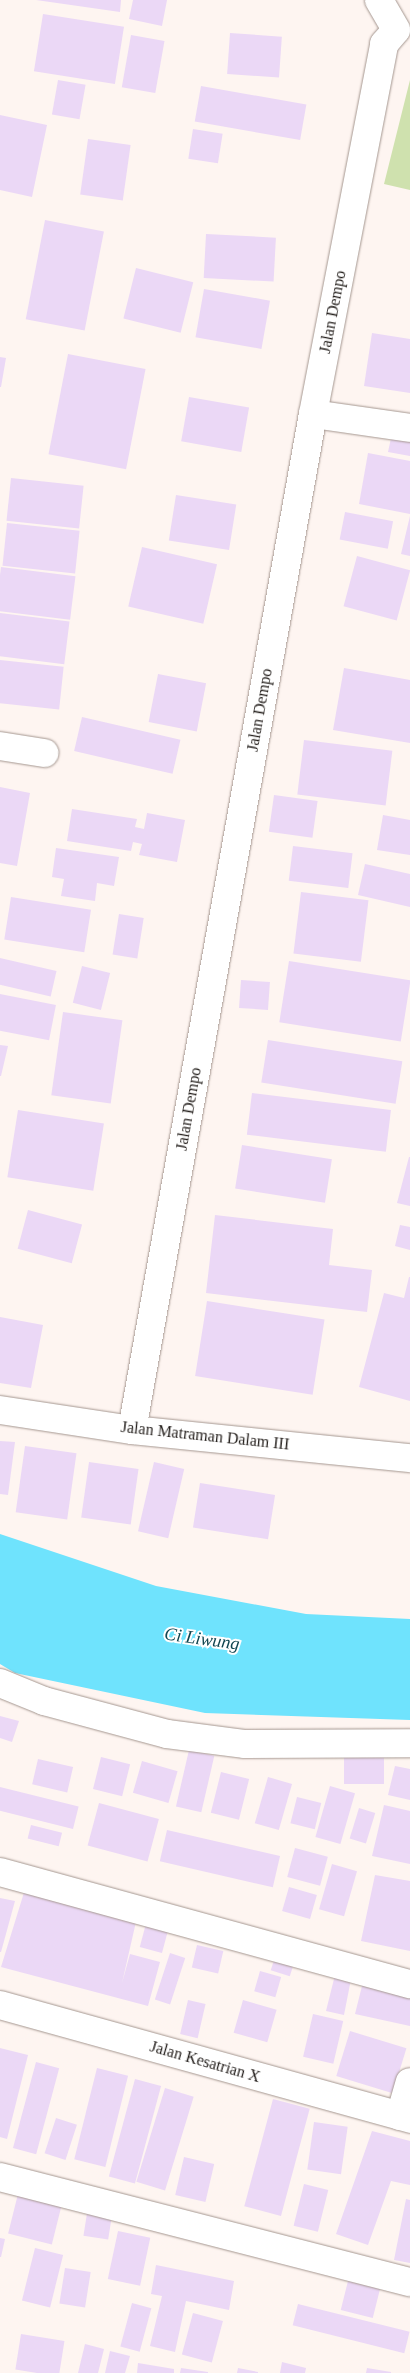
<!DOCTYPE html>
<style>
body{margin:0}
#map{position:relative;width:410px;height:2373px;overflow:hidden;background:#fef5f1;font-family:Georgia,serif}
div>[style]{position:absolute}
[style*='--x']{left:calc(var(--x)*1px);top:calc(var(--y)*1px);width:calc(var(--w)*1px);rotate:calc(var(--a)*1deg)}
.green>*{inset:0;background:#cfe1ae}
.water>*{inset:0;background:#6fe3fd}
.building>*{inset:0;background:#ebd8f6;transform-origin:0 0}
.roads{filter:drop-shadow(0 0 1px #a59790) drop-shadow(0 0 1px #a59790)}
.street>*{height:28px;margin:-14px;padding:0 14px;transform-origin:14px;border-radius:14px;background:#fff}
span{translate:-50% -50%;white-space:nowrap;text-align:center;line-height:1.15;-webkit-text-stroke:4px #fff;paint-order:stroke}
.street-label{font-size:16px;color:#211c19}
.water-label{font-size:18px;color:#104550;font-style:italic}
</style>
<div id="map">
<div class="green">
<i style="clip-path:polygon(410px 80px,410px 190px,384px 184px)"></i>
</div>
<div class="water">
<i style="clip-path:polygon(0 1534px,156px 1586px,306px 1614px,410px 1619px,410px 1720px,205px 1713px,15px 1673px,0 1664px)"></i>
</div>
<div class="building">
<i style="clip-path:polygon(36px 0,121px 0,120px 12px)"></i>
<i style="clip-path:polygon(133px 0,167px 0,162px 26px,129px 19px)"></i>
<i style="left:43px;top:14px;width:82px;height:58px;rotate:9deg"></i>
<i style="left:230px;top:33px;width:52px;height:41px;rotate:4deg"></i>
<i style="left:131px;top:35px;width:34px;height:53px;rotate:10deg"></i>
<i style="left:58px;top:80px;width:28px;height:35px;rotate:10deg"></i>
<i style="left:201px;top:86px;width:107px;height:36px;rotate:10deg"></i>
<i style="clip-path:polygon(0 115px,47px 125px,32px 197px,0 190px)"></i>
<i style="left:193px;top:129px;width:30px;height:30px;rotate:9deg"></i>
<i style="left:88px;top:139px;width:43px;height:56px;rotate:8deg"></i>
<i style="left:45px;top:220px;width:60px;height:101px;rotate:11deg"></i>
<i style="left:206px;top:234px;width:70px;height:44px;rotate:3deg"></i>
<i style="left:136px;top:268px;width:59px;height:52px;rotate:14deg"></i>
<i style="left:204px;top:289px;width:67px;height:49px;rotate:10deg"></i>
<i style="clip-path:polygon(372px 333px,410px 339px,410px 393px,364px 386px)"></i>
<i style="left:68px;top:354px;width:79px;height:102px;rotate:11deg"></i>
<i style="clip-path:polygon(0 357px,6px 358px,1px 387px,0 387px)"></i>
<i style="left:189px;top:397px;width:61px;height:45px;rotate:10deg"></i>
<i style="clip-path:polygon(393px 429px,410px 432px,410px 456px,388px 452px)"></i>
<i style="clip-path:polygon(368px 453px,410px 461px,410px 514px,359px 504px)"></i>
<i style="left:11px;top:478px;width:73px;height:43px;rotate:6deg"></i>
<i style="left:176px;top:495px;width:61px;height:46px;rotate:9deg"></i>
<i style="left:345px;top:512px;width:49px;height:28px;rotate:11deg"></i>
<i style="clip-path:polygon(410px 516px,410px 556px,401px 554px)"></i>
<i style="left:7px;top:523px;width:73px;height:43px;rotate:6deg"></i>
<i style="left:142px;top:547px;width:77px;height:61px;rotate:13deg"></i>
<i style="left:357px;top:556px;width:55px;height:52px;rotate:15deg"></i>
<i style="left:1px;top:567px;width:75px;height:44px;rotate:7deg"></i>
<i style="left:0;top:613px;width:70px;height:43px;rotate:7deg"></i>
<i style="left:0;top:660px;width:64px;height:43px;rotate:6deg"></i>
<i style="clip-path:polygon(344px 668px,410px 680px,410px 743px,333px 730px)"></i>
<i style="left:158px;top:674px;width:49px;height:49px;rotate:11deg"></i>
<i style="left:82px;top:717px;width:101px;height:35px;rotate:13deg"></i>
<i style="left:304px;top:740px;width:89px;height:55px;rotate:7deg"></i>
<i style="clip-path:polygon(0 787px,30px 793px,17px 866px,0 863px)"></i>
<i style="left:274px;top:795px;width:44px;height:37px;rotate:8deg"></i>
<i style="clip-path:polygon(72px 809px,137px 819px,135px 827px,144px 829px,147px 813px,185px 820px,177px 862px,139px 855px,142px 844px,133px 842px,131px 851px,67px 841px)"></i>
<i style="clip-path:polygon(383px 815px,410px 820px,410px 855px,377px 850px)"></i>
<i style="left:293px;top:846px;width:60px;height:35px;rotate:7deg"></i>
<i style="clip-path:polygon(56px 848px,119px 857px,114px 886px,97px 883px,95px 901px,61px 896px,64px 879px,52px 877px)"></i>
<i style="clip-path:polygon(365px 864px,410px 874px,410px 907px,358px 895px)"></i>
<i style="left:301px;top:892px;width:68px;height:62px;rotate:7deg"></i>
<i style="left:11px;top:897px;width:81px;height:43px;rotate:9deg"></i>
<i style="left:119px;top:914px;width:25px;height:41px;rotate:9deg"></i>
<i style="left:0;top:958px;width:58px;height:26px;rotate:13deg"></i>
<i style="left:289px;top:961px;width:123px;height:62px;rotate:9deg"></i>
<i style="left:82px;top:966px;width:29px;height:38px;rotate:14deg"></i>
<i style="left:241px;top:980px;width:29px;height:28px;rotate:4deg"></i>
<i style="left:0;top:994px;width:57px;height:36px;rotate:11deg"></i>
<i style="left:63px;top:1012px;width:60px;height:84px;rotate:8deg"></i>
<i style="left:268px;top:1040px;width:136px;height:43px;rotate:9deg"></i>
<i style="clip-path:polygon(0 1045px,8px 1046px,1px 1076px,0 1076px)"></i>
<i style="left:252px;top:1093px;width:140px;height:42px;rotate:7deg"></i>
<i style="left:18px;top:1110px;width:87px;height:68px;rotate:9deg"></i>
<i style="left:242px;top:1145px;width:91px;height:44px;rotate:9deg"></i>
<i style="clip-path:polygon(409px 1157px,410px 1157px,410px 1206px,397px 1203px)"></i>
<i style="left:28px;top:1210px;width:56px;height:40px;rotate:15deg"></i>
<i style="clip-path:polygon(215px 1215px,333px 1229px,329px 1265px,372px 1270px,367px 1312px,206px 1293px)"></i>
<i style="clip-path:polygon(400px 1225px,410px 1227px,410px 1250px,395px 1246px)"></i>
<i style="clip-path:polygon(409px 1277px,410px 1277px,410px 1401px,359px 1387px,384px 1293px,404px 1298px)"></i>
<i style="left:207px;top:1301px;width:119px;height:76px;rotate:9deg"></i>
<i style="clip-path:polygon(0 1317px,43px 1325px,31px 1388px,0 1383px)"></i>
<i style="clip-path:polygon(0 1441px,15px 1442px,8px 1495px,0 1494px)"></i>
<i style="left:25px;top:1446px;width:52px;height:67px;rotate:8deg"></i>
<i style="left:89px;top:1462px;width:50px;height:56px;rotate:8deg"></i>
<i style="left:154px;top:1462px;width:31px;height:71px;rotate:13deg"></i>
<i style="left:200px;top:1483px;width:76px;height:45px;rotate:9deg"></i>
<i style="clip-path:polygon(0 1716px,19px 1721px,12px 1742px,0 1738px)"></i>
<i style="left:189px;top:1750px;width:26px;height:58px;rotate:13deg"></i>
<i style="left:344px;top:1752px;width:40px;height:32px"></i>
<i style="left:101px;top:1757px;width:30px;height:33px;rotate:14deg"></i>
<i style="left:38px;top:1759px;width:36px;height:26px;rotate:13deg"></i>
<i style="left:142px;top:1761px;width:37px;height:33px;rotate:16deg"></i>
<i style="clip-path:polygon(395px 1766px,410px 1769px,410px 1800px,388px 1795px)"></i>
<i style="left:221px;top:1772px;width:29px;height:42px;rotate:14deg"></i>
<i style="left:268px;top:1777px;width:25px;height:48px;rotate:16deg"></i>
<i style="left:330px;top:1786px;width:26px;height:53px;rotate:16deg"></i>
<i style="left:0;top:1787px;width:81px;height:23px;rotate:14deg"></i>
<i style="left:297px;top:1797px;width:25px;height:27px;rotate:14deg"></i>
<i style="left:99px;top:1803px;width:62px;height:44px;rotate:15deg"></i>
<i style="clip-path:polygon(384px 1805px,410px 1811px,410px 1864px,372px 1856px)"></i>
<i style="left:359px;top:1808px;width:17px;height:32px;rotate:17deg"></i>
<i style="left:31px;top:1825px;width:32px;height:14px;rotate:14deg"></i>
<i style="left:167px;top:1830px;width:116px;height:32px;rotate:13deg"></i>
<i style="left:295px;top:1848px;width:34px;height:30px;rotate:15deg"></i>
<i style="left:332px;top:1864px;width:26px;height:47px;rotate:16deg"></i>
<i style="clip-path:polygon(375px 1875px,410px 1881px,410px 1951px,361px 1941px)"></i>
<i style="clip-path:polygon(26px 1886px,138px 1913px,122px 1983px,130px 1954px,160px 1962px,148px 2006px,1px 1967px)"></i>
<i style="left:289px;top:1887px;width:29px;height:25px;rotate:16deg"></i>
<i style="clip-path:polygon(0 1898px,15px 1901px,1px 1952px,0 1952px)"></i>
<i style="left:147px;top:1920px;width:23px;height:28px;rotate:15deg"></i>
<i style="left:197px;top:1945px;width:27px;height:23px;rotate:13deg"></i>
<i style="left:170px;top:1953px;width:16px;height:49px;rotate:18deg"></i>
<i style="left:276px;top:1954px;width:20px;height:17px;rotate:18deg"></i>
<i style="clip-path:polygon(337px 1967px,352px 1974px,344px 2015px,326px 2011px)"></i>
<i style="left:260px;top:1971px;width:22px;height:21px;rotate:16deg"></i>
<i style="clip-path:polygon(364px 1978px,410px 1989px,410px 2026px,355px 2014px)"></i>
<i style="left:188px;top:2000px;width:18px;height:35px;rotate:13deg"></i>
<i style="left:243px;top:2000px;width:35px;height:34px;rotate:16deg"></i>
<i style="left:313px;top:2014px;width:31px;height:44px;rotate:13deg"></i>
<i style="left:350px;top:2031px;width:59px;height:47px;rotate:17deg"></i>
<i style="clip-path:polygon(0 2048px,28px 2055px,7px 2139px,0 2137px)"></i>
<i style="left:36px;top:2062px;width:24px;height:89px;rotate:15deg"></i>
<i style="left:97px;top:2068px;width:32px;height:94px;rotate:14deg"></i>
<i style="left:135px;top:2079px;width:27px;height:101px;rotate:15deg"></i>
<i style="left:165px;top:2088px;width:30px;height:98px;rotate:17deg"></i>
<i style="left:273px;top:2099px;width:38px;height:111px;rotate:15deg"></i>
<i style="left:56px;top:2118px;width:22px;height:37px;rotate:18deg"></i>
<i style="left:314px;top:2122px;width:34px;height:48px;rotate:8deg"></i>
<i style="clip-path:polygon(372px 2131px,410px 2141px,410px 2185px,391px 2181px,368px 2245px,336px 2234px)"></i>
<i style="left:184px;top:2157px;width:31px;height:39px;rotate:13deg"></i>
<i style="left:304px;top:2184px;width:25px;height:43px;rotate:14deg"></i>
<i style="left:20px;top:2186px;width:45px;height:49px;rotate:14deg"></i>
<i style="clip-path:polygon(406px 2199px,410px 2200px,410px 2263px,394px 2260px)"></i>
<i style="left:88px;top:2207px;width:25px;height:29px;rotate:9deg"></i>
<i style="left:118px;top:2231px;width:33px;height:49px;rotate:12deg"></i>
<i style="clip-path:polygon(0 2238px,5px 2239px,1px 2257px,0 2257px)"></i>
<i style="left:35px;top:2248px;width:29px;height:54px;rotate:14deg"></i>
<i style="clip-path:polygon(156px 2265px,234px 2281px,229px 2310px,186px 2301px,175px 2352px,150px 2346px,162px 2296px,151px 2294px)"></i>
<i style="left:65px;top:2268px;width:26px;height:36px;rotate:9deg"></i>
<i style="left:348px;top:2281px;width:33px;height:30px;rotate:14deg"></i>
<i style="left:132px;top:2303px;width:20px;height:45px;rotate:15deg"></i>
<i style="left:298px;top:2304px;width:115px;height:22px;rotate:14deg"></i>
<i style="left:193px;top:2313px;width:31px;height:43px;rotate:15deg"></i>
<i style="left:21px;top:2334px;width:44px;height:36px;rotate:9deg"></i>
<i style="clip-path:polygon(85px 2344px,104px 2349px,98px 2373px,78px 2373px)"></i>
<i style="clip-path:polygon(110px 2351px,130px 2356px,125px 2373px,105px 2373px)"></i>
<i style="clip-path:polygon(282px 2362px,306px 2368px,305px 2373px,280px 2373px)"></i>
<i style="clip-path:polygon(138px 2363px,174px 2369px,174px 2373px,137px 2373px)"></i>
<i style="clip-path:polygon(181px 2368px,208px 2372px,208px 2373px,180px 2373px)"></i>
<i style="clip-path:polygon(238px 2368px,258px 2372px,258px 2373px,237px 2373px)"></i>
<i style="clip-path:polygon(367px 2368px,391px 2372px,391px 2373px,366px 2373px)"></i>
</div>
<div class="roads">
<div class="street">
<i style="--x:379;--y:0;--w:34;--a:60"></i>
<i style="--x:313;--y:414;--w:98;--a:8.2"></i>
<i style="--x:0;--y:746;--w:45;--a:9"></i>
<i style="--x:0;--y:1410;--w:134;--a:8.6"></i>
<i style="--x:132;--y:1430;--w:279;--a:5.8"></i>
<i style="--x:132;--y:1430;--w:1032;--a:-79.9"></i>
<i style="--x:313;--y:414;--w:377;--a:-79.1"></i>
<i style="--x:384;--y:44;--w:18;--a:-49"></i>
<i style="--x:0;--y:1683;--w:48;--a:22.2"></i>
<i style="--x:44;--y:1701;--w:127;--a:15"></i>
<i style="--x:167;--y:1734;--w:79;--a:7.3"></i>
<i style="--x:245;--y:1744;--w:165;--a:-0.3"></i>
<i style="--x:0;--y:1872;--w:425;--a:15.3"></i>
<i style="--x:0;--y:2005;--w:426;--a:15.5"></i>
<i style="--x:400;--y:2116;--w:35;--a:-74"></i>
<i style="--x:0;--y:2177;--w:423;--a:14.4"></i>
</div>
</div>
<div class="street-label">
<span style="left:333px;top:312px;rotate:-79deg">Jalan Dempo</span>
<span style="left:260px;top:710px;rotate:-80deg">Jalan Dempo</span>
<span style="left:189px;top:1109px;rotate:-80deg">Jalan Dempo</span>
<span style="left:205px;top:1436px;rotate:6deg">Jalan Matraman Dalam III</span>
<span style="left:205px;top:2062px;rotate:16deg">Jalan Kesatrian X</span>
</div>
<div class="water-label">
<span style="left:202px;top:1639px;rotate:8deg">Ci Liwung</span>
</div>
</div>
